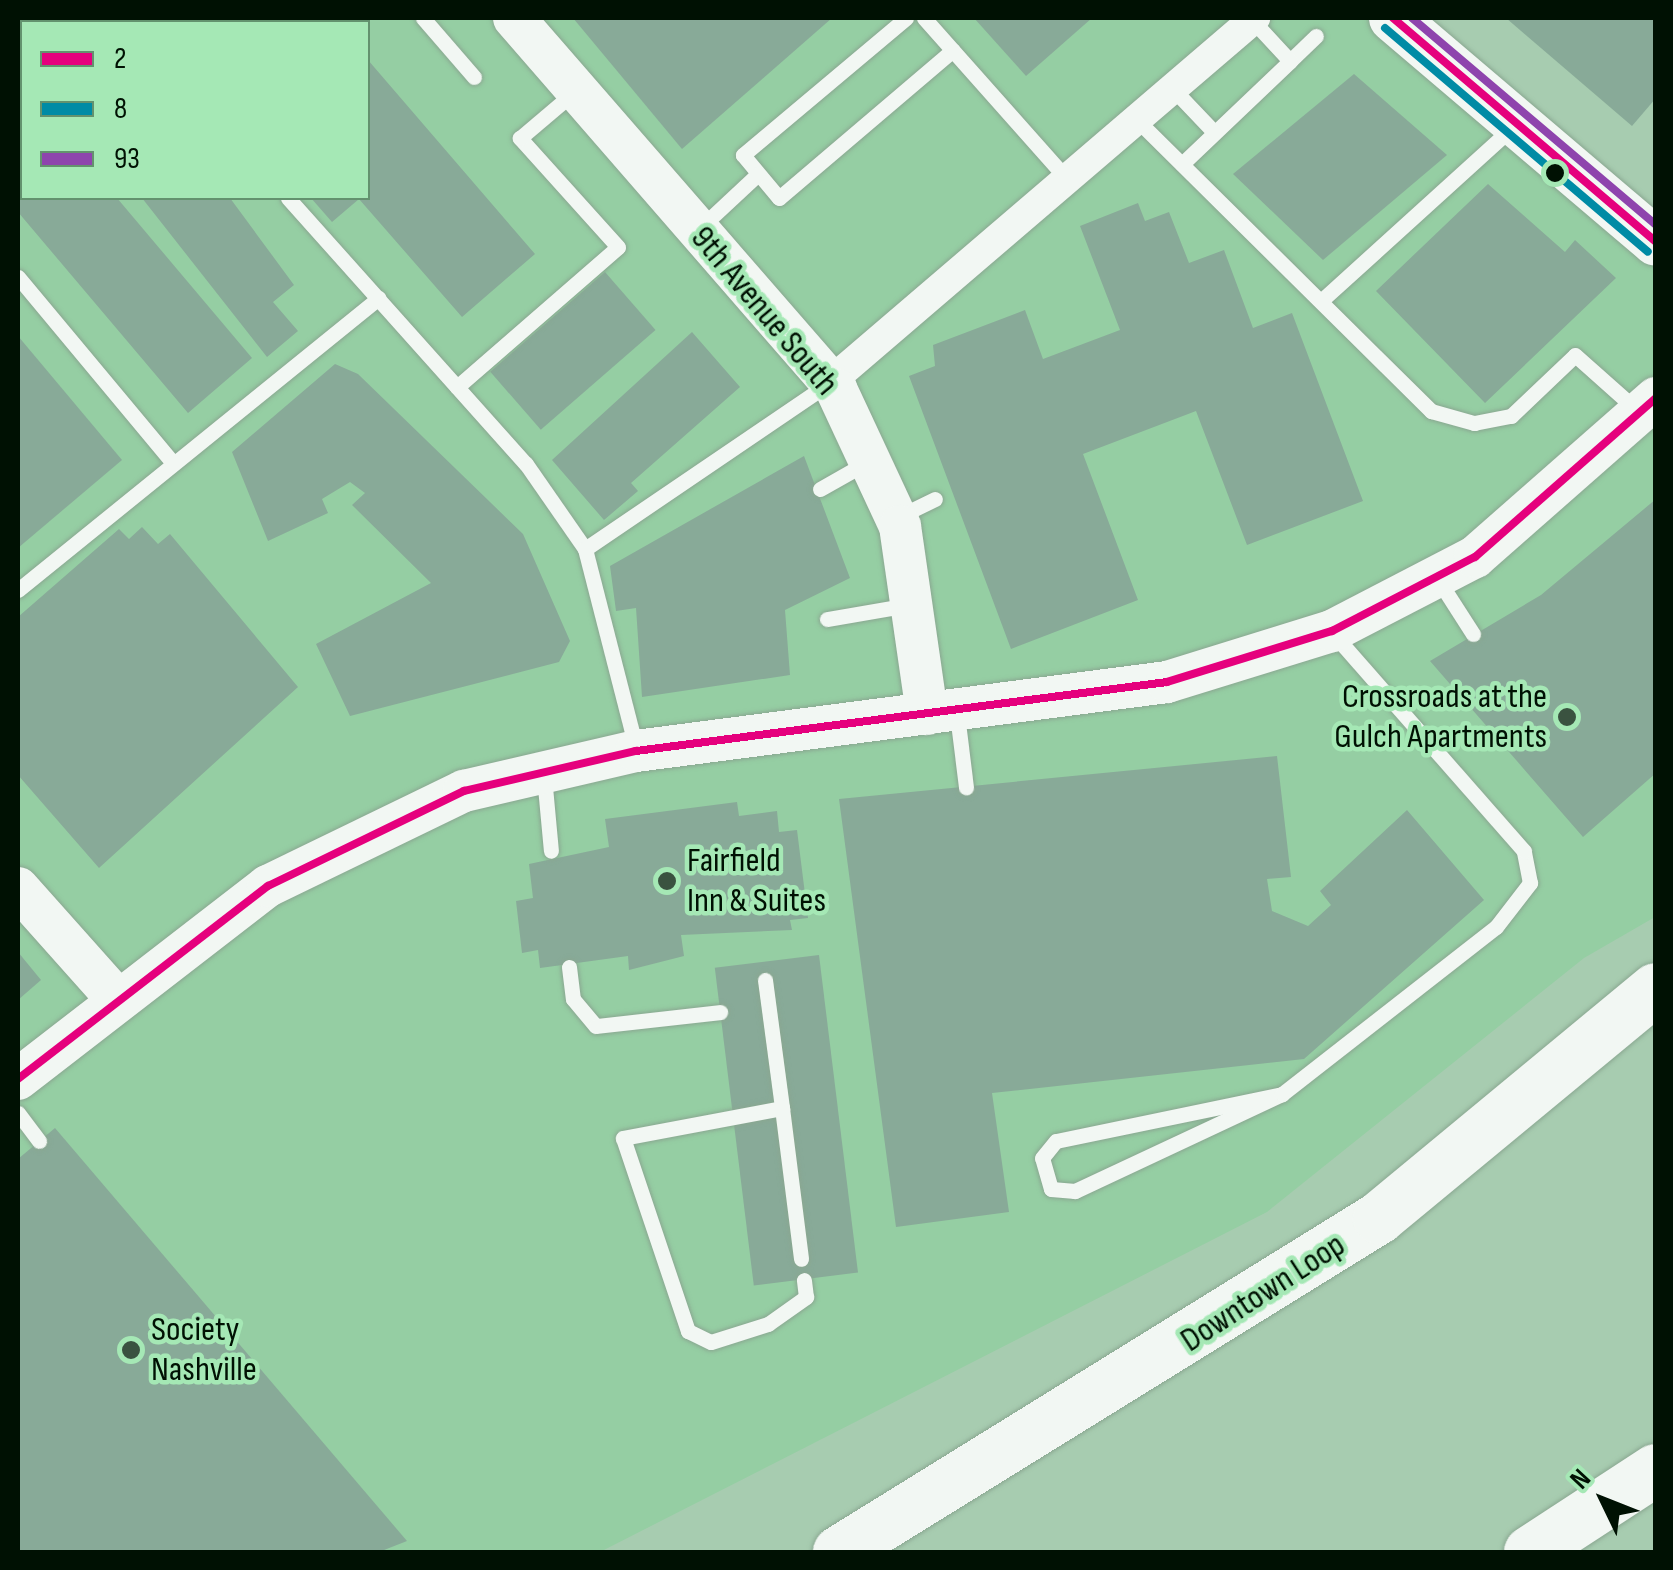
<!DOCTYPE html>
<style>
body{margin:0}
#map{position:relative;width:1673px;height:1570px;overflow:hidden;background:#a7ccb0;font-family:"Sofia Sans Condensed",sans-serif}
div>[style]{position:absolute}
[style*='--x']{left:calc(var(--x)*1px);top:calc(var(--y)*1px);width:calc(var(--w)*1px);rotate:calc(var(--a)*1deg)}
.built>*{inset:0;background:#95cea3}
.building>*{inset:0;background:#88aa98;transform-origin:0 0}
.roads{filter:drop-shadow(0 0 2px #8aa791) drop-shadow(0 0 2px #8aa791)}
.lane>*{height:15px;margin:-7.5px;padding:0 7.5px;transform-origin:7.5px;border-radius:7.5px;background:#f2f7f3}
.street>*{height:30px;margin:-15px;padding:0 15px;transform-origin:15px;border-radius:15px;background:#f2f7f3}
.secondary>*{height:42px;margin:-21px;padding:0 21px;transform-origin:21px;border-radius:21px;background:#f2f7f3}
.primary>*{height:48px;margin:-24px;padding:0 24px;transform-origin:24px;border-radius:24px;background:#f2f7f3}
.highway>*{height:52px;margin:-26px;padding:0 26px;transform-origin:26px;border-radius:26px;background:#f2f7f3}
.bus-1>*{height:8px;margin:-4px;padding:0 4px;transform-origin:4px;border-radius:4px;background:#e5007d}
.bus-2>*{height:8px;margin:-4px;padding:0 4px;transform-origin:4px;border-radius:4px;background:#008ba5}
.bus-3>*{height:8px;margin:-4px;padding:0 4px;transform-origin:4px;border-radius:4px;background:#8e44ad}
.dots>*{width:28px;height:28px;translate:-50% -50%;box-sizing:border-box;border:5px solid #a5e8b5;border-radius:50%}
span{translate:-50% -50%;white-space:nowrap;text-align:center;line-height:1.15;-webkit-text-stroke:9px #a5e8b5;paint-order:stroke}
.street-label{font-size:35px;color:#001103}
.poi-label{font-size:35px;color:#001103}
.right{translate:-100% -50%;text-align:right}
.left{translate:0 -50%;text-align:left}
.frame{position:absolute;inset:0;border:20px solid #001103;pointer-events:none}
.legend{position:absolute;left:20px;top:20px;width:350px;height:180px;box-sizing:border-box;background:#a5e8b5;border:2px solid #63926e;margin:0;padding:12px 18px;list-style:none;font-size:30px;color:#001103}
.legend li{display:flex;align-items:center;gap:20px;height:50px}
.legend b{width:50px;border:2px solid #63926e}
.north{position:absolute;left:1553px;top:1450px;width:100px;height:100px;-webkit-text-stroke:8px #a5e8b5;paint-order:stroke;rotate:313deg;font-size:28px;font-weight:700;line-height:40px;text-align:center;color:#001103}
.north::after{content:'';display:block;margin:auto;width:35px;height:45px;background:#001103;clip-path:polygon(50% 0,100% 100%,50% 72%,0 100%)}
</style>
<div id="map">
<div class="built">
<i style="clip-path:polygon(evenodd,18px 18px,1392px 18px,1655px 242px,1655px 917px,1584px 958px,1267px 1212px,600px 1552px,18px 1552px,18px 18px,22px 22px,368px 22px,368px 198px,22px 198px,22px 22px)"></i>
</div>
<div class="building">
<i style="left:201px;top:18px;width:130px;height:7px"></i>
<i style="clip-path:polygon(573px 18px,832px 18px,682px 149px)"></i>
<i style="clip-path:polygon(974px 18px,1092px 18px,1026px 76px)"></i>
<i style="clip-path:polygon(1506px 18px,1656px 18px,1656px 98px,1632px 126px)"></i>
<i style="clip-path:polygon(368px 60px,535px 254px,462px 317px,359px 199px,332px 222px,311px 198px,368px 198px)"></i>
<i style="clip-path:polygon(1354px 74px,1447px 155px,1323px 260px,1233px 174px)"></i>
<i style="clip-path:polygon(22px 171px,22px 198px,117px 198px,252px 358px,188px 413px,18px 212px)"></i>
<i style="clip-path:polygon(1488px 184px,1565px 252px,1575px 240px,1616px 278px,1485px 403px,1376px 291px)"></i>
<i style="clip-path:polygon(142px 198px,230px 198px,294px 285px,273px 302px,298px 331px,267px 357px)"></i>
<i style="clip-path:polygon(1138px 203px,1145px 221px,1169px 212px,1189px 263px,1224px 250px,1253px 328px,1292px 313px,1363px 501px,1247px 545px,1196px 411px,1083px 454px,1138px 600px,1011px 649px,909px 376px,935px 366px,933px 345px,1025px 310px,1043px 359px,1120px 330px,1080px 226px)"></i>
<i style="left:605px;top:272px;width:77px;height:152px;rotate:49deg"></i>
<i style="clip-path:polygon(692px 332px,740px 387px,631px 483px,638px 491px,604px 520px,552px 460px)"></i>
<i style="clip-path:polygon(18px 336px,122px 460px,18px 548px)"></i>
<i style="clip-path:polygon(335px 364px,358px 374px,523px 534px,570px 641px,559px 662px,350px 716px,316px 644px,431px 583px,352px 505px,365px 493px,350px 482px,322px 499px,328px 513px,268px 541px,232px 452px)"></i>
<i style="clip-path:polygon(804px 456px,850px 578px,785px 610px,790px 675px,642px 697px,636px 608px,616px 611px,610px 566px)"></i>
<i style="clip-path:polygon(1656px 499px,1656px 773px,1583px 837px,1430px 661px,1541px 595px)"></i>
<i style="clip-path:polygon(142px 527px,158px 544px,170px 534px,298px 687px,99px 868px,18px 775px,18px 617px,119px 529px,129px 539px)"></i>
<i style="clip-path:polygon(1277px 756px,1291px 877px,1267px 879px,1272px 911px,1308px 926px,1331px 905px,1320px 891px,1407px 810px,1484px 900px,1304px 1059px,992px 1093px,1009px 1212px,896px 1227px,839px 799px)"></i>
<i style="clip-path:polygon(737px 802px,739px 816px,777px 811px,779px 832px,797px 830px,808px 918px,790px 920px,792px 930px,681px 935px,684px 956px,629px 970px,628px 956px,540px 968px,538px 950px,522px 953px,516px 901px,533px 898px,529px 864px,609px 847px,605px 819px)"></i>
<i style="clip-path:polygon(18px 952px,41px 980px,18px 1000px)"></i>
<i style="left:819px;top:955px;width:320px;height:105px;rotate:83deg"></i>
<i style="clip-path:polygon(55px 1128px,407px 1541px,379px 1552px,18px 1552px,18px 1159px)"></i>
</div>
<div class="roads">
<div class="lane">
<i style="--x:423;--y:18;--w:78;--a:49.2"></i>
<i style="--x:906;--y:18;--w:213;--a:140"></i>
<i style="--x:743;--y:155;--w:56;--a:50.1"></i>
<i style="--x:779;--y:198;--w:228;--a:-40.4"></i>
<i style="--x:924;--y:18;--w:217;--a:48.4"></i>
<i style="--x:1290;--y:61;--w:36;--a:-44"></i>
<i style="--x:1173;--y:89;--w:59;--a:46.4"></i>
<i style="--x:1137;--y:120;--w:414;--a:44.7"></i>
<i style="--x:1431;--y:411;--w:45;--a:15.6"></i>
<i style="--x:1474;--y:423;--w:38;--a:-11"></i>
<i style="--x:1511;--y:416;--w:88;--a:-43.6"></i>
<i style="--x:1575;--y:355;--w:84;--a:41.6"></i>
<i style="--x:1182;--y:164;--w:149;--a:-43.6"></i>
<i style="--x:1290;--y:61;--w:56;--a:-132.8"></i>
<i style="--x:288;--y:198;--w:357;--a:48.2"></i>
<i style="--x:526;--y:464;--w:103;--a:55.2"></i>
<i style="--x:585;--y:549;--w:205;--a:75.6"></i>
<i style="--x:700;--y:228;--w:79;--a:-43"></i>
<i style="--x:18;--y:277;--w:241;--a:50.2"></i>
<i style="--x:1322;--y:300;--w:256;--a:-42.2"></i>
<i style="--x:457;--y:387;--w:213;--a:-41"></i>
<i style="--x:618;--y:247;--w:147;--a:-132"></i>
<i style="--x:520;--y:138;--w:70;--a:-40.3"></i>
<i style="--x:820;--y:489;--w:53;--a:-29.5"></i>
<i style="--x:898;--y:517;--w:41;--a:-25.9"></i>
<i style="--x:585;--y:549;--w:295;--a:-34.2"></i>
<i style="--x:1439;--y:581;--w:63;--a:57.3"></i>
<i style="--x:18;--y:590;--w:464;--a:-39"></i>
<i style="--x:827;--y:619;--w:82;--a:-9.8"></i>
<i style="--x:957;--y:714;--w:74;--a:83"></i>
<i style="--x:544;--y:776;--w:75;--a:84.7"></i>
<i style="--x:569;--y:967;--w:32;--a:83"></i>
<i style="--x:573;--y:999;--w:35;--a:50"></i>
<i style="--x:596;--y:1026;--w:125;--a:-6.4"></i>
<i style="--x:765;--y:980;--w:129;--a:82.4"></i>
<i style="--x:782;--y:1108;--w:162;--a:169.3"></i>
<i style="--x:623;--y:1138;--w:204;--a:71.4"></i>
<i style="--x:688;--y:1331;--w:25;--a:26"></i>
<i style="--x:711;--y:1342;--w:60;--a:-17.5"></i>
<i style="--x:768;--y:1324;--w:47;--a:-35.4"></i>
<i style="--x:806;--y:1297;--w:17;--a:-97"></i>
<i style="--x:1282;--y:1094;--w:229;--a:154.9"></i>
<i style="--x:1075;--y:1191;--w:24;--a:-175"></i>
<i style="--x:1051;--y:1189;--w:32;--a:-106"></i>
<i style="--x:1042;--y:1158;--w:22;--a:-51"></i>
<i style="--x:1056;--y:1141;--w:231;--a:-11.7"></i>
<i style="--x:1282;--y:1094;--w:271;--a:-38"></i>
<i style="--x:1496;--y:927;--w:56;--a:-52.3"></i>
<i style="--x:1530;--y:883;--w:33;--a:-101"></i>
<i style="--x:1524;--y:851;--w:288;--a:-131.3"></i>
<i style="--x:782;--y:1108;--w:152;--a:82.8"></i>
<i style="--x:18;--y:1113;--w:35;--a:53"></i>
</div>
<div class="street">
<i style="--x:830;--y:382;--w:560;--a:-40.58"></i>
</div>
<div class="secondary">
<i style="--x:514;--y:18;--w:491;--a:49"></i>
<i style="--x:836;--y:389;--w:151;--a:65"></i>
<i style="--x:900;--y:526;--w:190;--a:81.8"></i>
<i style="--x:122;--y:22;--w:7;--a:-34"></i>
<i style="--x:18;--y:112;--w:6;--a:-51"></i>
<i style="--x:18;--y:888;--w:147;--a:48.3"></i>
<i style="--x:18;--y:1079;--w:316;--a:-37.7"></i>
<i style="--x:268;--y:886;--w:218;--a:-25.9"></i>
<i style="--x:464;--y:791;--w:177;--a:-13.1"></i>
<i style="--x:636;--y:751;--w:535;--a:-7.4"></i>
<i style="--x:1167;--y:682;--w:173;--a:-17.2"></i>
<i style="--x:1332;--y:631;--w:161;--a:-27.4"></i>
<i style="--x:1475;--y:557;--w:241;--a:-41.3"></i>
</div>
<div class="primary">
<i style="--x:1393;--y:18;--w:345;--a:40.4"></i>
</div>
<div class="highway">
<i style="--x:839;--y:1552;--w:635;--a:-31.74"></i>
<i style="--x:1379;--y:1218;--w:359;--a:-39.6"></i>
<i style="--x:1530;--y:1552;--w:150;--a:-33.1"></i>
</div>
</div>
<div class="bus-1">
<i style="--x:1393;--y:18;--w:345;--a:40.4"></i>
<i style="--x:18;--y:1079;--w:316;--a:-37.7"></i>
<i style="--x:268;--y:886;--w:218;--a:-25.9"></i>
<i style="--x:464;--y:791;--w:177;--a:-13.1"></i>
<i style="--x:636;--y:751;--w:535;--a:-7.4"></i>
<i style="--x:1167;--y:682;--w:173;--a:-17.2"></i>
<i style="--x:1332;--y:631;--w:161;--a:-27.4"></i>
<i style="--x:1475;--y:557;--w:241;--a:-41.3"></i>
</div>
<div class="bus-2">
<i style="--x:1385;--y:28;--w:345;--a:40.4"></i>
</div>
<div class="bus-3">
<i style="--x:1412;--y:18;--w:320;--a:40.3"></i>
</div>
<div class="dots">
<i style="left:1555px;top:173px;background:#001103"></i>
<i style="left:1567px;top:717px;background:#3a5240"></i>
<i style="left:667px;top:881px;background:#3a5240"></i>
<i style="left:131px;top:1350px;background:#3a5240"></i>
</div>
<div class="street-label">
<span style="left:764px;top:311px;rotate:50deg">9th Avenue South</span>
<span style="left:1263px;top:1293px;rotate:-33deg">Downtown Loop</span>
</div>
<div class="poi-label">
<span class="right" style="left:1547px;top:717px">Crossroads at the<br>Gulch Apartments</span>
<span class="left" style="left:687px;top:881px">Fairfield<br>Inn &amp; Suites</span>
<span class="left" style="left:151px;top:1350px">Society<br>Nashville</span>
</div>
<div class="frame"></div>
<ul class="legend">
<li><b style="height:12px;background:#e5007d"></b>2</li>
<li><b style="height:12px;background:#008ba5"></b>8</li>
<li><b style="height:12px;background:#8e44ad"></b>93</li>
</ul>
<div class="north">N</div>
</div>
